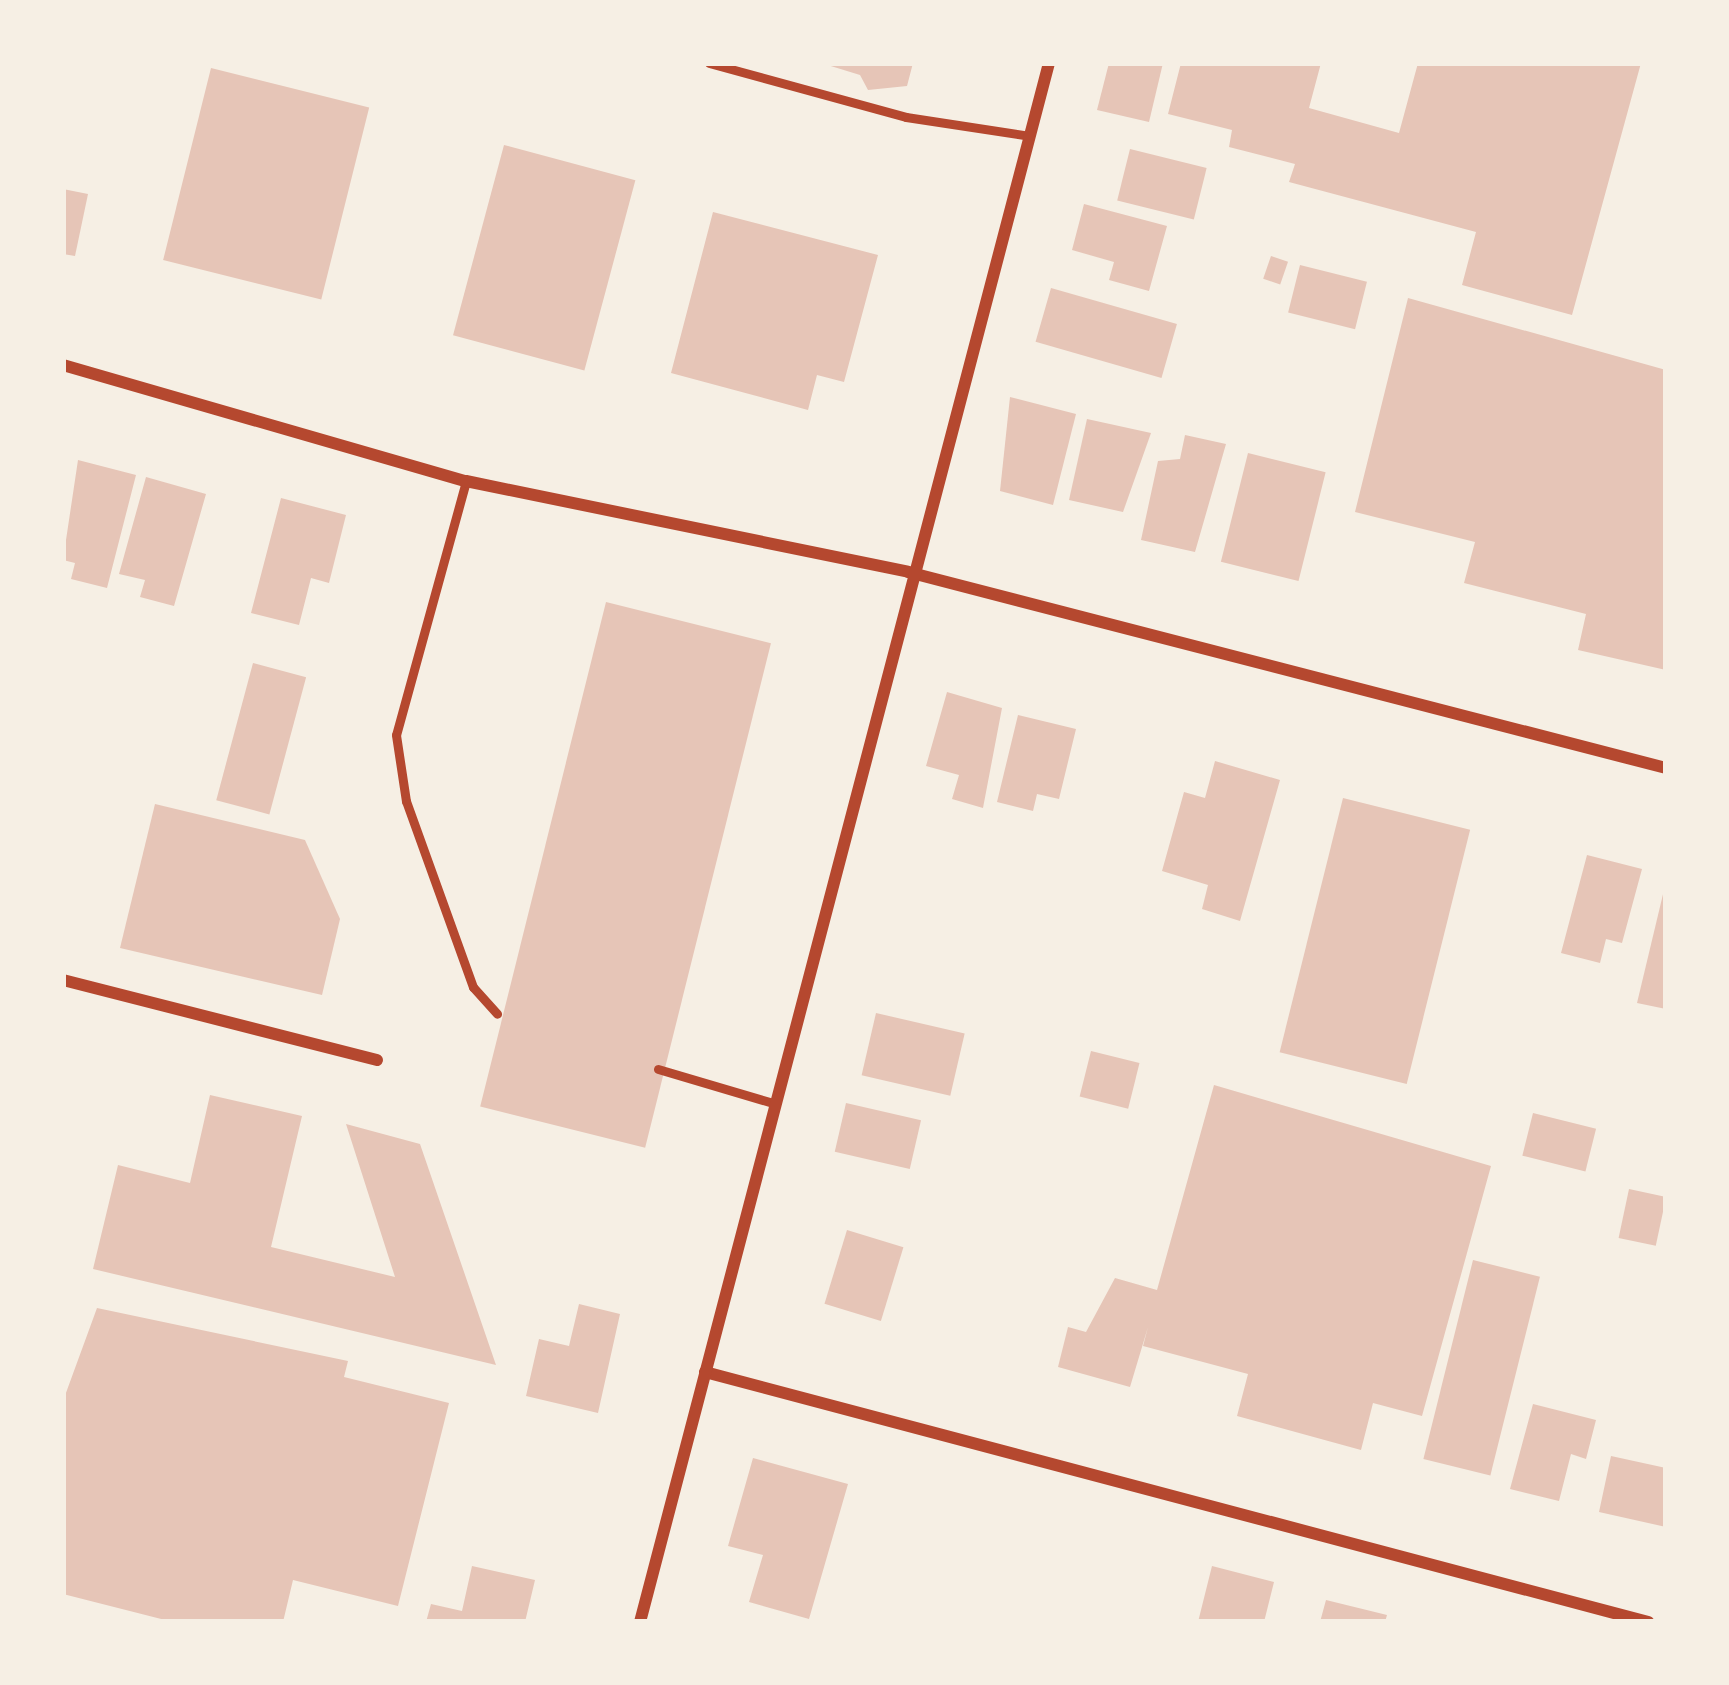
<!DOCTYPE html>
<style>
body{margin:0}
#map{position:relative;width:1729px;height:1685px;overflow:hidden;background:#f6efe4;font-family:Literata,serif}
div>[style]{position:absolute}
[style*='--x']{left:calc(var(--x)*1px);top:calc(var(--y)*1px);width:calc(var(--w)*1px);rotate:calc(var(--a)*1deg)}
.building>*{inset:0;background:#e6c5b7;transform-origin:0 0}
.service>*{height:9px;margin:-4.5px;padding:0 4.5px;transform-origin:4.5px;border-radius:4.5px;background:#b5482f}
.minor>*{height:12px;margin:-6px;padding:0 6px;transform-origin:6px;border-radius:6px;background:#b5482f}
span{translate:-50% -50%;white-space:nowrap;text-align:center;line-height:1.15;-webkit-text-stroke:9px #f6efe4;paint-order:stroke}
.frame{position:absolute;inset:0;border:66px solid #f6efe4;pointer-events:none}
</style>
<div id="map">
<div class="building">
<i style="clip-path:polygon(821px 63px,913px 63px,907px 86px,868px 90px,860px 75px)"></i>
<i style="clip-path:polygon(1109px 63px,1163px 63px,1149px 122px,1097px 110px)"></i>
<i style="clip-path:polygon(1181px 63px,1321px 63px,1309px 108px,1399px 133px,1418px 63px,1641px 63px,1572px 315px,1462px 285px,1476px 232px,1289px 182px,1295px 164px,1229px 147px,1232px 130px,1168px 114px)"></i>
<i style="left:211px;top:68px;width:163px;height:198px;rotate:14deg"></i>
<i style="left:504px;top:145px;width:136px;height:197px;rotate:15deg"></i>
<i style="left:1130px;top:149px;width:79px;height:53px;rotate:14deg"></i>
<i style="clip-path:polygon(63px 189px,88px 194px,75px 256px,63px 254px)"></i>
<i style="clip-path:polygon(1084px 204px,1167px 226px,1149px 291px,1109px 280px,1114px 262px,1072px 250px)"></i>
<i style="clip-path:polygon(713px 212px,878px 255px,844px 382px,817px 375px,808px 410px,671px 373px)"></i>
<i style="left:1271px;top:256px;width:18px;height:24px;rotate:19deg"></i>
<i style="left:1300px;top:265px;width:69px;height:49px;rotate:14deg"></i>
<i style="left:1051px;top:288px;width:131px;height:56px;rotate:16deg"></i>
<i style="clip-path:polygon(1408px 298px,1666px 370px,1666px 670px,1578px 650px,1586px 614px,1464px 583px,1475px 542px,1355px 512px)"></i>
<i style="clip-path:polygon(1010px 397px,1076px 414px,1053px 505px,1000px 491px)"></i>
<i style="clip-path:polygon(1087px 419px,1151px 433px,1123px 512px,1069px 500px)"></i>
<i style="clip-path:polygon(1185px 435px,1226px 444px,1195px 552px,1141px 540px,1158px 461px,1180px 459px)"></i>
<i style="left:1248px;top:453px;width:80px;height:112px;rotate:14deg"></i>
<i style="clip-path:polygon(78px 460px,136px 475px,107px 588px,71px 579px,75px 563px,63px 560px)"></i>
<i style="clip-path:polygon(146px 477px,206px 494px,174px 606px,140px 597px,145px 580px,119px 574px)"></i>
<i style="clip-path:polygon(281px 498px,346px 515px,329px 583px,311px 578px,299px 625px,251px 613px)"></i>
<i style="left:606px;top:602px;width:170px;height:520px;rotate:14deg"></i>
<i style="left:253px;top:663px;width:55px;height:142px;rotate:15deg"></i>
<i style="clip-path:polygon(947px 692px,1002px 708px,983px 808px,952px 799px,959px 775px,926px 766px)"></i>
<i style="clip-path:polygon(1018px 715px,1076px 729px,1059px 799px,1037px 794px,1033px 811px,997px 802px)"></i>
<i style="clip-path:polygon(1215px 761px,1280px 780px,1240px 921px,1202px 909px,1208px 885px,1162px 871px,1184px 792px,1205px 798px)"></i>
<i style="left:1343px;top:798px;width:131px;height:262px;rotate:14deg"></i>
<i style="clip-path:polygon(155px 804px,305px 840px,340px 919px,322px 995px,120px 948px)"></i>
<i style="clip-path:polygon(1587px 855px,1642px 869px,1622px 943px,1606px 939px,1600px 963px,1561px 953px)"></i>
<i style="clip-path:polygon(1664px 890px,1666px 891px,1666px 1009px,1637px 1003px)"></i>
<i style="left:876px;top:1013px;width:91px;height:64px;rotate:13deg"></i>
<i style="left:1091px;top:1051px;width:50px;height:47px;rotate:14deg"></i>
<i style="clip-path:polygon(1214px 1085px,1491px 1166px,1422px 1416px,1373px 1403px,1361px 1450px,1237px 1416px,1248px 1374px,1143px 1346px,1148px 1327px,1130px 1387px,1058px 1367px,1068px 1327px,1086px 1332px,1115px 1278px,1157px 1290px)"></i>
<i style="clip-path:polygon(210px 1095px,302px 1116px,271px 1247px,395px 1277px,346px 1124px,420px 1144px,496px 1365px,93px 1269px,118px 1165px,190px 1183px)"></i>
<i style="left:846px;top:1103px;width:77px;height:50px;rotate:13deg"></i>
<i style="left:1533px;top:1113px;width:65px;height:44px;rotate:14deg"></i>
<i style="left:1629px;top:1189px;width:38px;height:50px;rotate:12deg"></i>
<i style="left:847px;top:1230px;width:59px;height:77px;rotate:17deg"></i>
<i style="left:1473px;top:1260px;width:69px;height:205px;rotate:14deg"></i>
<i style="clip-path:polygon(579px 1304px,620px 1314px,598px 1413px,526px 1396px,539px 1339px,569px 1346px)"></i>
<i style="clip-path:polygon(97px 1308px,348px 1361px,344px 1377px,449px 1403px,398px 1606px,293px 1580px,283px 1622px,173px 1622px,63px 1594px,63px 1401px)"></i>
<i style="clip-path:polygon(1533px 1404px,1596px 1420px,1586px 1459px,1571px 1454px,1559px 1501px,1510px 1489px)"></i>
<i style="clip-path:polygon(1611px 1456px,1666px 1468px,1666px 1527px,1599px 1512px)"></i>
<i style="clip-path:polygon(753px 1458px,848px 1484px,809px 1619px,749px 1602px,763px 1555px,728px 1546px)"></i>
<i style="clip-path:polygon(472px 1566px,535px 1580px,525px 1622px,426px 1622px,431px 1604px,462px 1611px)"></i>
<i style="clip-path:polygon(1212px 1566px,1274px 1582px,1264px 1622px,1198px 1622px)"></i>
<i style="clip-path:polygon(1326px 1600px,1387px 1615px,1385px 1622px,1320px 1622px)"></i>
</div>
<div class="service">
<i style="--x:709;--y:63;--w:204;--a:15.3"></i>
<i style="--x:906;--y:117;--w:125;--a:8.7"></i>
<i style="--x:466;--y:481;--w:263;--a:105.4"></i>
<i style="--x:396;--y:735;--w:67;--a:81.4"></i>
<i style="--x:406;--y:801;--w:198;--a:70.2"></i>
<i style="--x:473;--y:987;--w:36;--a:48"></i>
<i style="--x:658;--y:1069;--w:123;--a:16.5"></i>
</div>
<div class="minor">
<i style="--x:63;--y:365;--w:419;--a:16.1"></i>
<i style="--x:466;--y:481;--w:451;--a:11.6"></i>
<i style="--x:908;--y:572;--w:783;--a:14.5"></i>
<i style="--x:63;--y:980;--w:324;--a:14.3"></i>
<i style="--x:705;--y:1372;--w:976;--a:14.85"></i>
<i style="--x:640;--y:1622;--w:1612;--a:-75.3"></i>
</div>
<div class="frame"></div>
</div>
